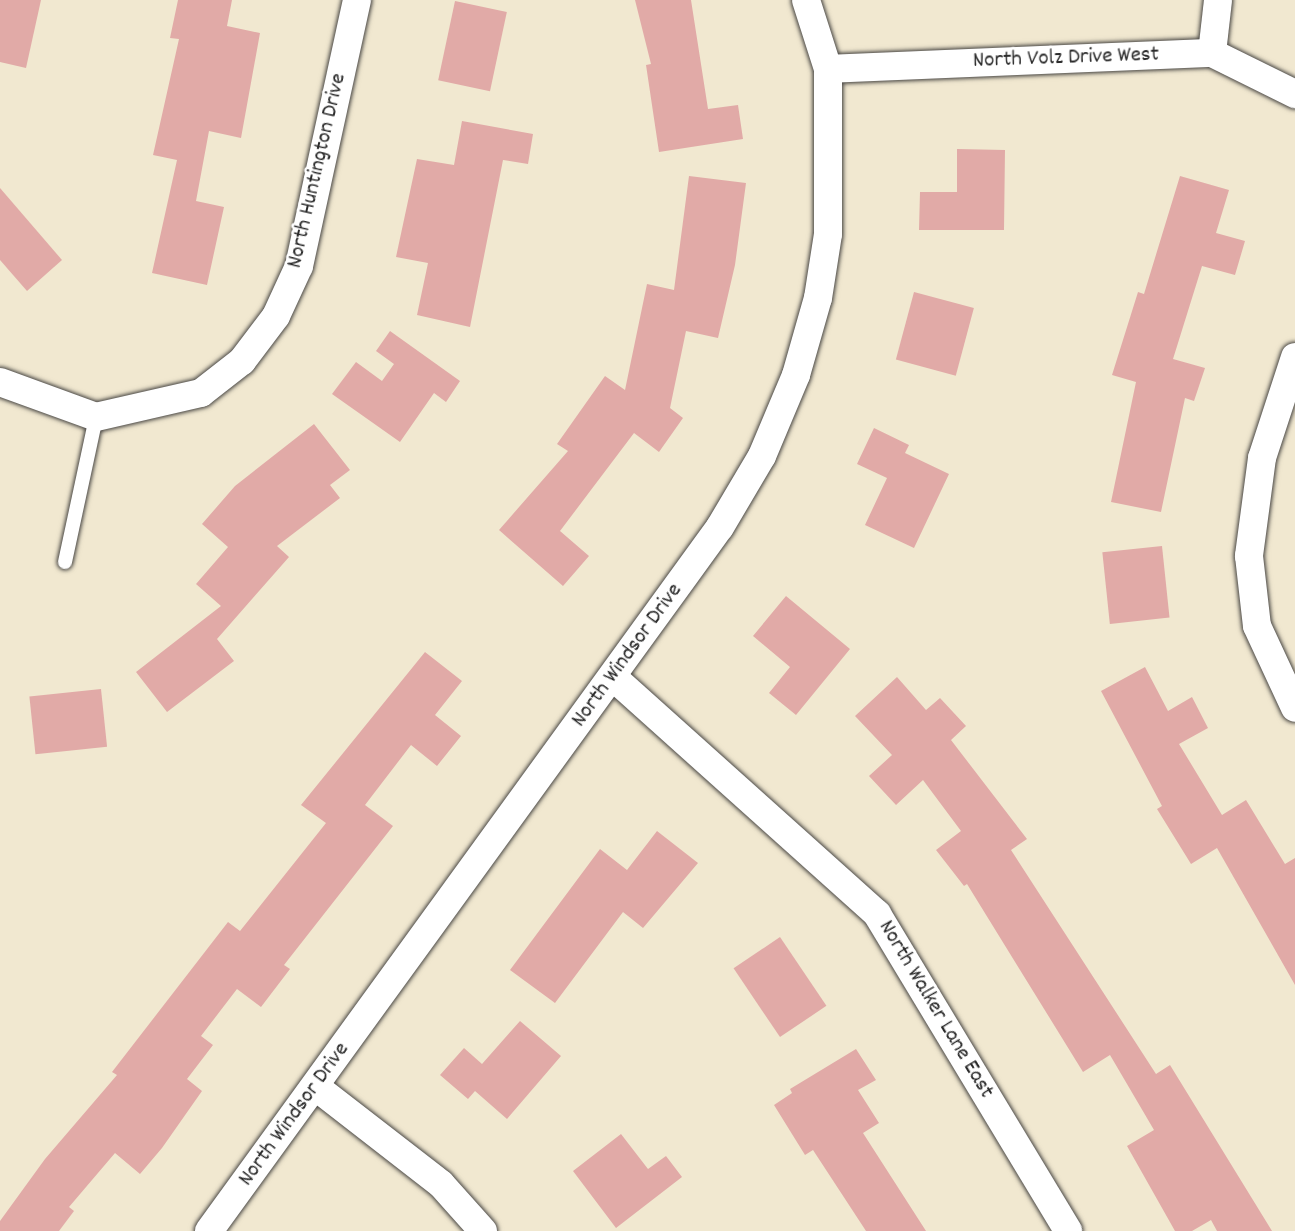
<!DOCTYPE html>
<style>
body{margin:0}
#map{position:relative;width:1295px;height:1231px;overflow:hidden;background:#f1e8d0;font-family:Dekko,sans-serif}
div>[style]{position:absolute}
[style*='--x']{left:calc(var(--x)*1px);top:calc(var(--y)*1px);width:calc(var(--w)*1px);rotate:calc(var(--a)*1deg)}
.building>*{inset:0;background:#e1aaa7;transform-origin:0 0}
.roads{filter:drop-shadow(0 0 2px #494744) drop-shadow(0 0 2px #494744)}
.service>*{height:14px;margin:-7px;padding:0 7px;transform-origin:7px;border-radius:7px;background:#fff}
.minor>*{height:28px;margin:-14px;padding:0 14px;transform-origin:14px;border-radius:14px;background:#fff}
span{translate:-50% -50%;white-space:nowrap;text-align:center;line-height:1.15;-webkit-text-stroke:5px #fff;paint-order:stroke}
.street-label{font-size:23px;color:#2b2b2b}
</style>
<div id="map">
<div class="building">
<i style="clip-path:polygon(0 0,41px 0,26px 68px,0 62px)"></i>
<i style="clip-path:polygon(178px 0,232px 0,227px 26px,260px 33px,241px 138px,209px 131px,196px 201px,224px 207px,207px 285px,152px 273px,177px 160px,153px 155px,179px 39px,170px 38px)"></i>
<i style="clip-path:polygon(635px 0,691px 0,708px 109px,738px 105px,743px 139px,659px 152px,646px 65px,651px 64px)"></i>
<i style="left:455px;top:1px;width:53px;height:81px;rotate:12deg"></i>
<i style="clip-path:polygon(462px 121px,533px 134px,528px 164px,503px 160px,470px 327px,417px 315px,428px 263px,396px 257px,417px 159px,454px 165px)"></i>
<i style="clip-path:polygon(957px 149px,1005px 150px,1004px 230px,919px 230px,920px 192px,957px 192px)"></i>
<i style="clip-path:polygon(689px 176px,746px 183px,735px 265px,718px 338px,686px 331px,670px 408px,683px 418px,659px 452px,634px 433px,560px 531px,589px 556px,563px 586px,499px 530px,568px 451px,557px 444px,605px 376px,625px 390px,647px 284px,674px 290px)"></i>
<i style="clip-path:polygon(1180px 176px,1229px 190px,1216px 233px,1245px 241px,1235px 275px,1202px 266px,1173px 359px,1205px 368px,1194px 401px,1185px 398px,1161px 512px,1111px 502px,1136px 382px,1112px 375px,1138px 292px,1144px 294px)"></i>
<i style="clip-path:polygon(0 188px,62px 260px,27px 291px,0 260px)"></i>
<i style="left:914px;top:292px;width:62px;height:70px;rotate:15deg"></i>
<i style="clip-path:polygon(390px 331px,460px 381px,446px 402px,434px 393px,400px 442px,332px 394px,356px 362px,382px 381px,394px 364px,376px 351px)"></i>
<i style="clip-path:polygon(314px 424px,350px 470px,330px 485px,340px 498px,277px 546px,289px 557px,217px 639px,234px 661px,167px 712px,136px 672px,221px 606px,196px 584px,228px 547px,202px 524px,235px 486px)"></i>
<i style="clip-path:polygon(874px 428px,909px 445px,905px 453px,949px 474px,914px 548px,865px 525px,887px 478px,857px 464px)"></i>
<i style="left:1162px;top:546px;width:72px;height:60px;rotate:84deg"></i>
<i style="clip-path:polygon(786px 596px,850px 649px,796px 715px,769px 693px,790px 667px,753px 636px)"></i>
<i style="clip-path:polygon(425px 652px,462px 681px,435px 715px,461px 736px,437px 766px,411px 745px,365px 805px,393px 826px,284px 965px,290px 969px,261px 1007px,237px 989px,201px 1036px,213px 1045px,187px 1079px,202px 1091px,162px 1148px,140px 1174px,115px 1153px,69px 1207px,74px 1211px,59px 1231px,0 1231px,0 1221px,45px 1159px,117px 1075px,112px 1072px,228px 922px,240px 931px,326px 823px,301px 805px)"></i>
<i style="clip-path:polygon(1145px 667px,1168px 711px,1192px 697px,1208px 728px,1179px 744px,1222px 815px,1246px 800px,1285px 864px,1295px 858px,1295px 985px,1217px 848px,1191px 864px,1157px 809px,1162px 806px,1101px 691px)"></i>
<i style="clip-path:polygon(897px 677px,926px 710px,940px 698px,966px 726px,951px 740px,1027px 839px,1011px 850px,1156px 1074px,1170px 1065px,1272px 1231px,1217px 1231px,1211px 1220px,1192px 1231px,1175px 1231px,1127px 1146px,1154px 1130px,1110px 1055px,1083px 1072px,967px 884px,964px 886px,936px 850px,961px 831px,923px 780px,896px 805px,869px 776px,892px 755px,855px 716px)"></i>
<i style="left:101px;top:689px;width:58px;height:72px;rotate:84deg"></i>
<i style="clip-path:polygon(657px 831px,698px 863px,643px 928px,623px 912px,555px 1003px,510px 970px,600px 849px,627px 870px)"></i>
<i style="left:780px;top:937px;width:83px;height:56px;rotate:56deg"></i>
<i style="clip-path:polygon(520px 1021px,561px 1056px,507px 1119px,475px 1091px,468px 1099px,440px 1075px,464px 1048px,482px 1064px)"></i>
<i style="clip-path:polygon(856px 1049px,876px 1080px,858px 1090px,879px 1123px,863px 1133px,926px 1231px,866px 1231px,813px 1150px,805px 1155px,774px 1105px,792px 1093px,790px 1089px)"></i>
<i style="clip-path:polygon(621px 1134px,648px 1169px,666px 1156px,682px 1177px,616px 1228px,573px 1171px)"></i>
</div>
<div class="roads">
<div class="service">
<i style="--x:65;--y:562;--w:148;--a:-77.9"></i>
</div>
<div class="minor">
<i style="--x:1212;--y:53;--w:53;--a:-83.5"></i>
<i style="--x:828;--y:69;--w:384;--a:-2.4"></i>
<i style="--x:1212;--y:53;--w:93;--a:26.3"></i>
<i style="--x:1295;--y:357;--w:106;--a:108.1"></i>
<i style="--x:1262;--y:458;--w:99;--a:97.6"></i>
<i style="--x:1249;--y:556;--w:70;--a:83.5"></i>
<i style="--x:1257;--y:626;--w:90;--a:65.1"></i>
<i style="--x:0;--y:382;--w:102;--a:20"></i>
<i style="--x:96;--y:417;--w:108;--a:-12.9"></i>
<i style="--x:201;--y:393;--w:52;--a:-38"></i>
<i style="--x:242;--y:361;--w:56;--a:-52.9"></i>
<i style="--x:276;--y:316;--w:55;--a:-65.3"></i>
<i style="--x:299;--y:266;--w:272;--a:-77.7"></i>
<i style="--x:613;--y:677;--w:355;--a:41.9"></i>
<i style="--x:877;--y:914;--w:370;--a:58.9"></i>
<i style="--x:316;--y:1087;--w:158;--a:37.8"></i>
<i style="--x:441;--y:1184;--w:63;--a:48.2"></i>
<i style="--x:209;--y:1231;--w:870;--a:-54.03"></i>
<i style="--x:720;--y:527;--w:82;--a:-59.4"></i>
<i style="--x:762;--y:456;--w:88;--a:-67.2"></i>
<i style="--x:796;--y:375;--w:80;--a:-74.1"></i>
<i style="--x:818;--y:298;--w:65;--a:-81.1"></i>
<i style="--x:828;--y:234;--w:165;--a:-90"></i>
<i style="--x:828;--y:69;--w:72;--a:-107.7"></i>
</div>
</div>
<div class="street-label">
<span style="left:1066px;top:59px;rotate:-2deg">North Volz Drive West</span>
<span style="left:318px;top:171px;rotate:-77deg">North Huntington Drive</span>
<span style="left:628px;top:656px;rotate:-54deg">North Windsor Drive</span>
<span style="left:935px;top:1010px;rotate:59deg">North Walker Lane East</span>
<span style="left:295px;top:1115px;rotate:-54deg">North Windsor Drive</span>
</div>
</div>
